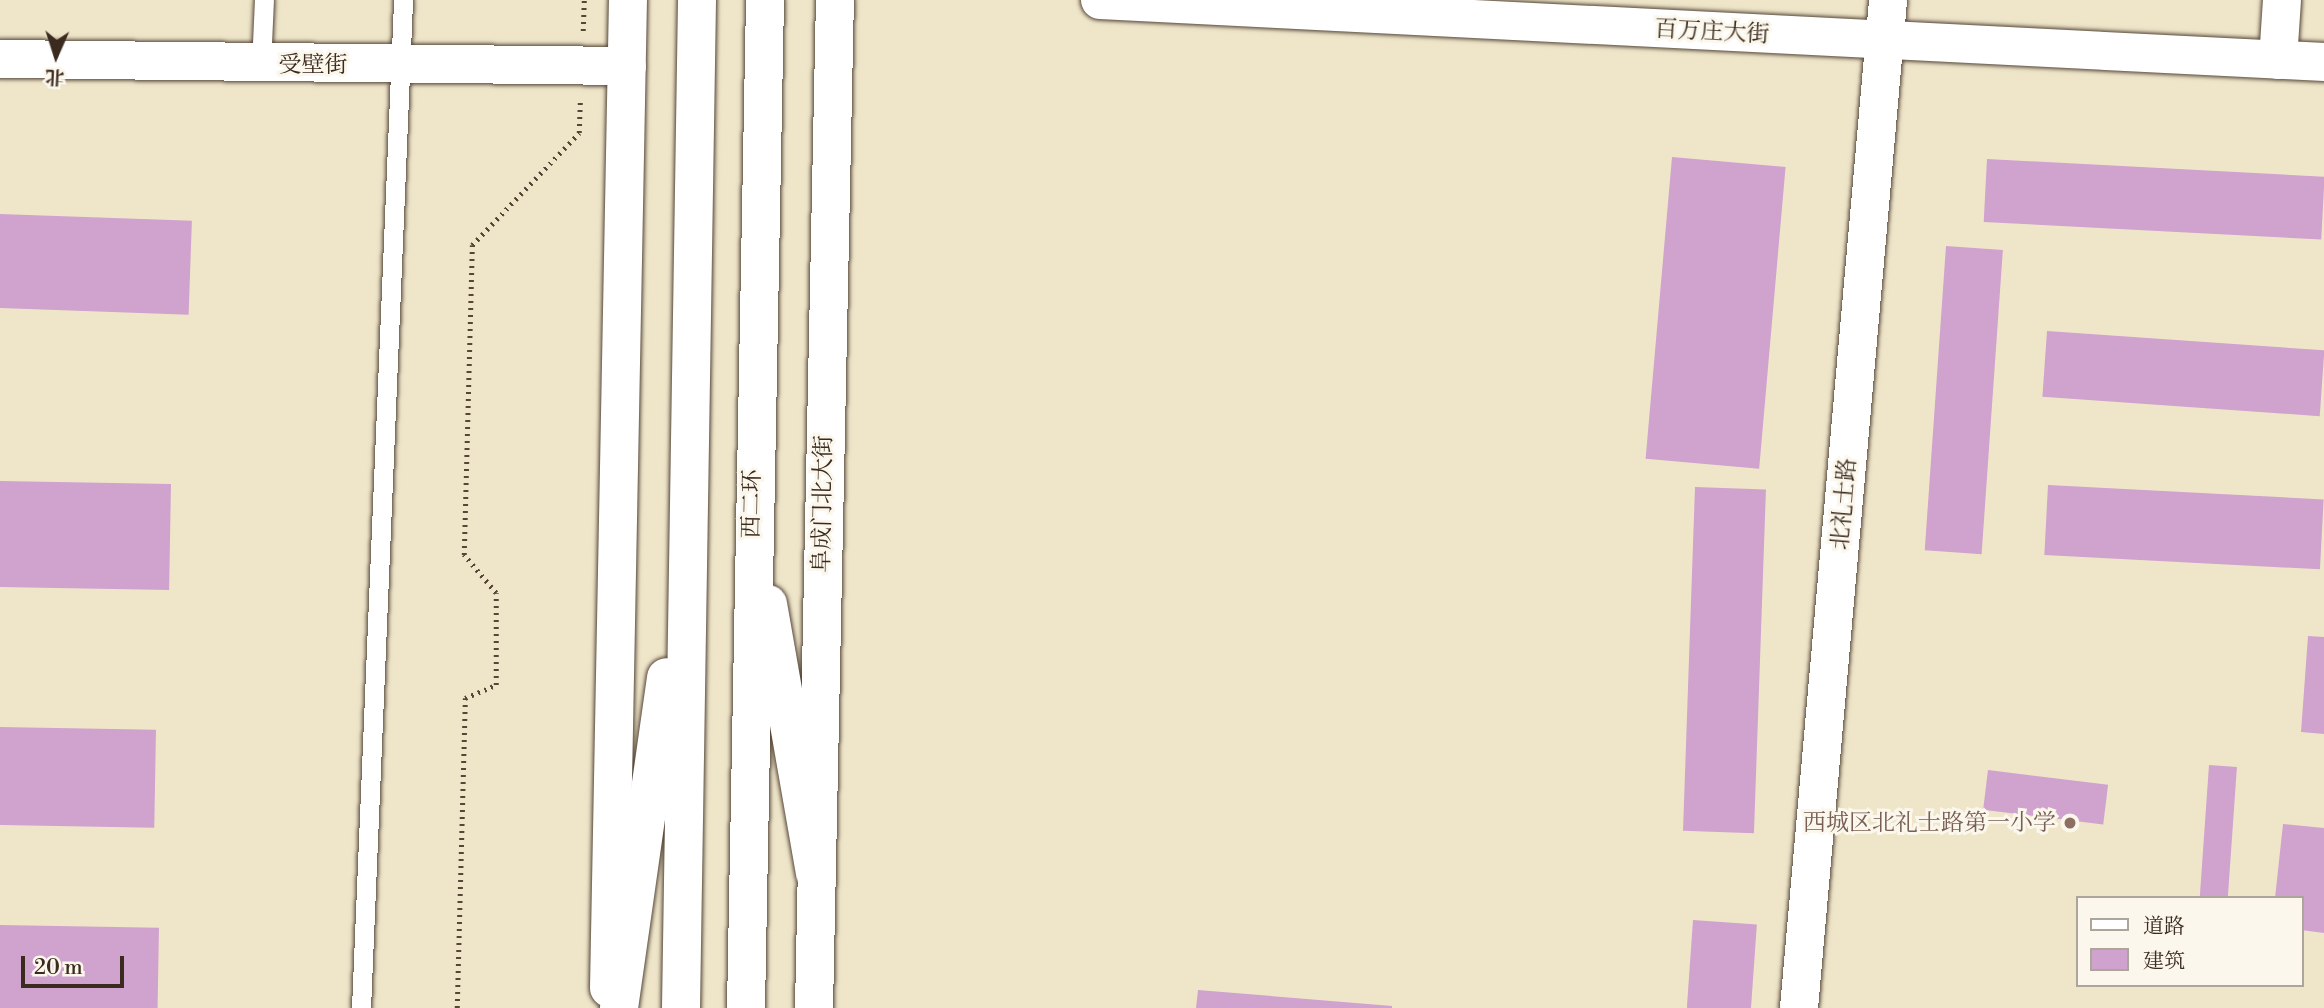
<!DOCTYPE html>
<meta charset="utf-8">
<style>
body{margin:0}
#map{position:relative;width:2324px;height:1008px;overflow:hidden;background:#efe6ca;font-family:"Libre Bodoni","Noto Serif SC",serif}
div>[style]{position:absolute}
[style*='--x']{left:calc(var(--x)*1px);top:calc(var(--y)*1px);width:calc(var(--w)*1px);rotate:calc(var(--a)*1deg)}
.building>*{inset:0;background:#d0a2ce;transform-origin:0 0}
.path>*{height:4.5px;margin-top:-2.25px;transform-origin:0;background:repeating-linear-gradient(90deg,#564638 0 2px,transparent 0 7px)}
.roads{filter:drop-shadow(0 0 2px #564638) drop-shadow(0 0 2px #564638)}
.lane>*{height:19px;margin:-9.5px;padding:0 9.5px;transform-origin:9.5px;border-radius:9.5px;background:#fff}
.street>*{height:38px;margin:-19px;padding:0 19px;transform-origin:19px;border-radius:19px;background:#fff}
.secondary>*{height:38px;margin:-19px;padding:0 19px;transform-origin:19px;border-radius:19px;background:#fff}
.highway>*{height:38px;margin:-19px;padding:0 19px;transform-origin:19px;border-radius:19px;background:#fff}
.dots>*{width:19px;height:19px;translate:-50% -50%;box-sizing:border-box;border:4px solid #fbf7ec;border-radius:50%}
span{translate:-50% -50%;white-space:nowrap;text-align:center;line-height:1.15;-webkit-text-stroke:6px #fbf7ec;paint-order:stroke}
.street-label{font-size:23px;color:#3b2a1e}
.education-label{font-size:23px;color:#785e54}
.right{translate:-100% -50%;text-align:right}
.legend{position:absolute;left:2076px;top:896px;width:228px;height:91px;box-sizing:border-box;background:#fbf7ec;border:2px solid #aea59a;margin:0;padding:9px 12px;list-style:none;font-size:21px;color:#3b2a1e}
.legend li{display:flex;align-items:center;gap:14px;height:35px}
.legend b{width:35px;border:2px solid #aea59a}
.north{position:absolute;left:21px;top:21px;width:70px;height:70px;-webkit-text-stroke:5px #fbf7ec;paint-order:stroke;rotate:183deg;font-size:19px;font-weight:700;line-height:28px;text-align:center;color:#3b2a1e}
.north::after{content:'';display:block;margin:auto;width:24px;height:32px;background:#3b2a1e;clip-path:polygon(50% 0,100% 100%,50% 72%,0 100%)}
.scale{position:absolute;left:21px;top:956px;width:103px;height:32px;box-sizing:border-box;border:4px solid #3b2a1e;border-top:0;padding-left:9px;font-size:21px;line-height:24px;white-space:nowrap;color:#3b2a1e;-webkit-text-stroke:5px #fbf7ec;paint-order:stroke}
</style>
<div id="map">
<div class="building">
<i style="left:1672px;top:157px;width:114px;height:303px;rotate:5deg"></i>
<i style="left:1987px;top:159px;width:338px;height:63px;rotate:3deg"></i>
<i style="left:0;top:214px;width:192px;height:94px;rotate:2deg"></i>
<i style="left:1946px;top:246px;width:57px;height:305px;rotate:4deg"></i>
<i style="left:2047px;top:331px;width:278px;height:66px;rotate:4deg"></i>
<i style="left:0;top:481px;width:171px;height:106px;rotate:1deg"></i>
<i style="left:2048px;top:485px;width:276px;height:70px;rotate:3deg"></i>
<i style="left:1695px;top:487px;width:71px;height:344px;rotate:2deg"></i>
<i style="clip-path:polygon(2308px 636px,2324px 637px,2324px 734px,2301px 732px)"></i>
<i style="left:0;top:727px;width:156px;height:98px;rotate:1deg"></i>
<i style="left:2209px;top:765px;width:28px;height:133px;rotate:4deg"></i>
<i style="left:1988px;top:770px;width:121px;height:40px;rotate:7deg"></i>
<i style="clip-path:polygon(2283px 824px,2324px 828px,2324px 933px,2301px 930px,2301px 898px,2275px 898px)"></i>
<i style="left:1693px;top:920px;width:64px;height:88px;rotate:4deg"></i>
<i style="left:0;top:925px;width:159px;height:83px;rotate:1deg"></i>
<i style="clip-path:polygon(1198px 990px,1392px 1006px,1392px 1008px,1196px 1008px)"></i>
</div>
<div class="path">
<i style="--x:583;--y:31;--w:31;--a:-88"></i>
<i style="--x:457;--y:1008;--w:310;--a:-88.5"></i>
<i style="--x:465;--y:698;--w:34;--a:-23"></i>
<i style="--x:496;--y:685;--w:92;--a:-90"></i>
<i style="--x:496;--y:593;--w:50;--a:-130.1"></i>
<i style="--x:464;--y:555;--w:310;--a:-88.5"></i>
<i style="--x:472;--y:245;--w:155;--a:-46.3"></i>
<i style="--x:579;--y:133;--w:31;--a:-88"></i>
</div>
<div class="roads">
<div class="lane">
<i style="--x:261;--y:65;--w:65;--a:-87.4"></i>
<i style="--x:361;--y:1008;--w:1009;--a:-87.61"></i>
</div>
<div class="street">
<i style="--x:2278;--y:60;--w:60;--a:-86.2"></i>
</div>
<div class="secondary">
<i style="--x:1100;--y:0;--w:1226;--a:2.9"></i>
<i style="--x:0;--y:59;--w:627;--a:0.64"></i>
<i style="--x:609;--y:988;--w:988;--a:-88.9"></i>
<i style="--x:814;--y:1008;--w:1008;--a:-88.81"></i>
<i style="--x:1799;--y:1008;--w:1012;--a:-84.95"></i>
</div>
<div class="highway">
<i style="--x:768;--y:604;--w:274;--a:80.1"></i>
<i style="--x:619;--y:1008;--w:334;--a:-81.9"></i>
<i style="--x:681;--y:1008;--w:1008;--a:-89.09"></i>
<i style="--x:746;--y:1008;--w:1008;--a:-88.92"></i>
</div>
</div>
<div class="dots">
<i style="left:2070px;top:823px;background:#8d6e63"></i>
</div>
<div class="street-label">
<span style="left:1712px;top:32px;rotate:3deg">百万庄大街</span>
<span style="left:313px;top:65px">受壁街</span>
<span style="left:752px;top:504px;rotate:-89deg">西二环</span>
<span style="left:823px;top:504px;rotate:-89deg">阜成门北大街</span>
<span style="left:1844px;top:504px;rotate:-85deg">北礼士路</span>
</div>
<div class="education-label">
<span class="right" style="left:2056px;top:823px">西城区北礼士路第一小学</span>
</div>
<ul class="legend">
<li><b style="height:9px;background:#fff"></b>道路</li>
<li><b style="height:19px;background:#d0a2ce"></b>建筑</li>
</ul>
<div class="north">北</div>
<div class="scale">20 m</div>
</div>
